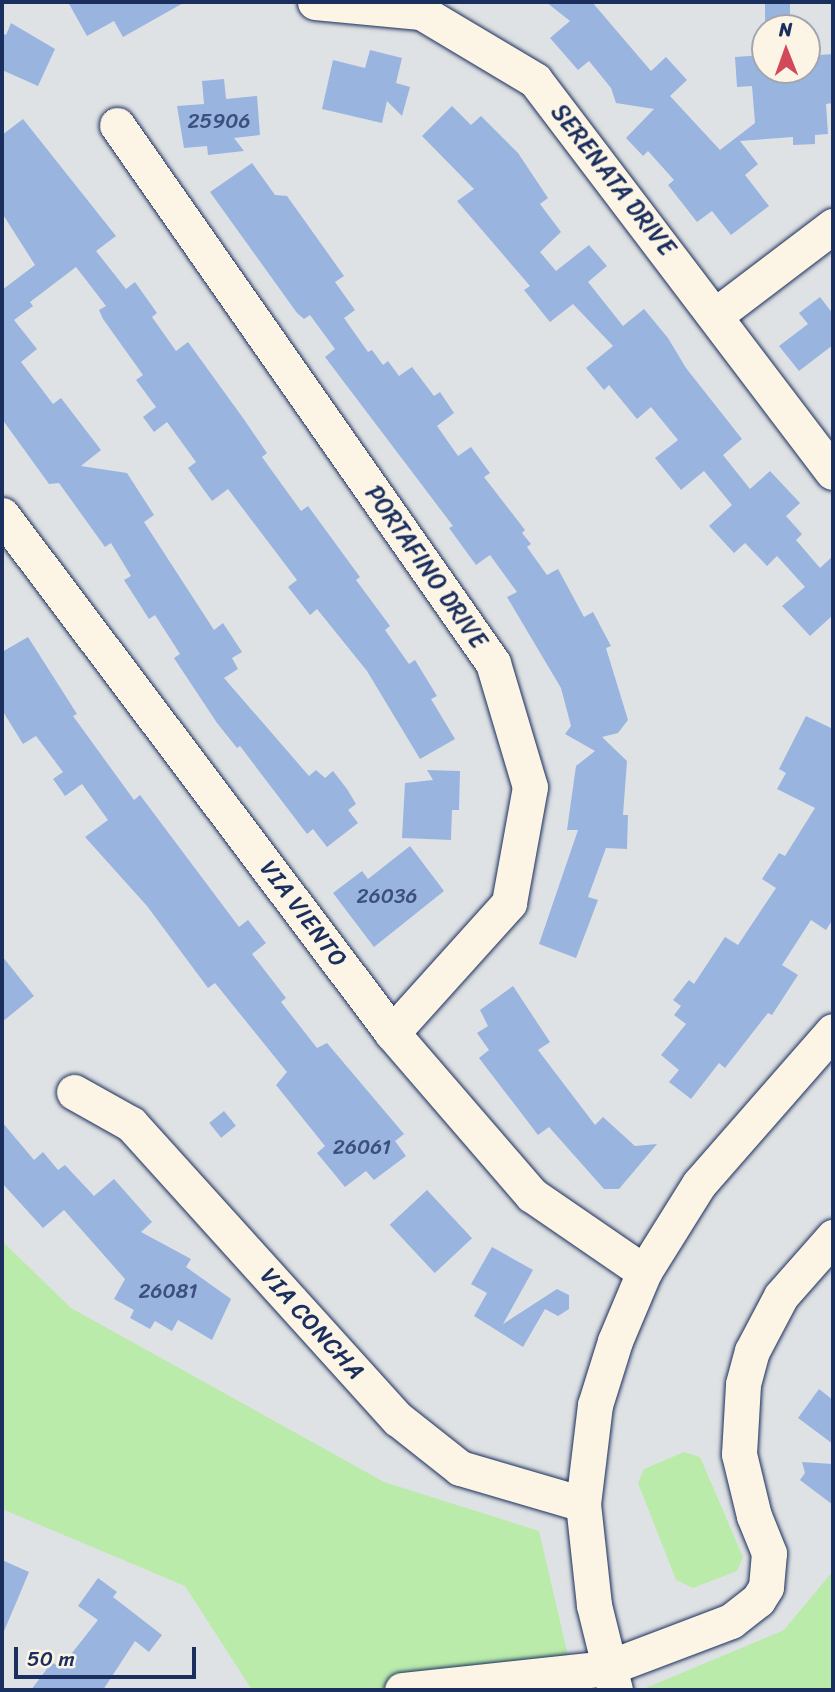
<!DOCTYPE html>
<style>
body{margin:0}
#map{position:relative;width:835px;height:1692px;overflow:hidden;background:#dfe2e4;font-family:Sriracha,sans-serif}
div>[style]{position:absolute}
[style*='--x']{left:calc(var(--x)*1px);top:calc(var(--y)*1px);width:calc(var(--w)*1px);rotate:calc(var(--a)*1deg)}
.green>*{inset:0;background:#baebab}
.building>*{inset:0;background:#9ab4e0;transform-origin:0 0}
.roads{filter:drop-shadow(0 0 2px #1b2f5e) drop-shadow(0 0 2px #1b2f5e)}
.minor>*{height:35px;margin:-17.5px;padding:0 17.5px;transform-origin:17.5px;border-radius:17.5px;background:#fcf5e5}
span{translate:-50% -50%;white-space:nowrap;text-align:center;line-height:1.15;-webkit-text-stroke:7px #fcf5e5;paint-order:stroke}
.number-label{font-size:21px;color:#3b507e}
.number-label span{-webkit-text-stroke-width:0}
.street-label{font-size:24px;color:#1b2f5e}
.frame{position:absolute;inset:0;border:4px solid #1b2f5e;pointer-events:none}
.north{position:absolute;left:751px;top:14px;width:70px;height:70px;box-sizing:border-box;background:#fcf5e5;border:2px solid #a2a6af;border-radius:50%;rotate:359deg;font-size:19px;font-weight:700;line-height:28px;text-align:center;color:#1b2f5e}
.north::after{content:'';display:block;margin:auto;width:24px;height:32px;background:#d1495b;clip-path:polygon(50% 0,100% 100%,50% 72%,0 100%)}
.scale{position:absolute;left:14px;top:1647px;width:182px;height:32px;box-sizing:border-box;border:4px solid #1b2f5e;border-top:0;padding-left:9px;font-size:21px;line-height:24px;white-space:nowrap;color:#1b2f5e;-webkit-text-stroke:5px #fcf5e5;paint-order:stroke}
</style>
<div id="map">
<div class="green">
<i style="clip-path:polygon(2px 1241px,71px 1308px,384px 1482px,539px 1531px,576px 1690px,252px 1690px,185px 1586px,2px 1509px)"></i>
<i style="clip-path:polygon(684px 1452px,700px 1457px,743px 1557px,737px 1571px,693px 1588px,676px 1580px,638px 1483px,644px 1469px)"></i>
<i style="clip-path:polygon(833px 1571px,833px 1690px,641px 1690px,784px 1630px)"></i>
</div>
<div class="building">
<i style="clip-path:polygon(68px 2px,185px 2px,123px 37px,114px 21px,87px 36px)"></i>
<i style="clip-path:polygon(546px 2px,592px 2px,651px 71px,666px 57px,687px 80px,670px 96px,720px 150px,755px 123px,752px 86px,737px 87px,735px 57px,765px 55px,765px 70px,807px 70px,807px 56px,833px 54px,833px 103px,826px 104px,828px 134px,815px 135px,815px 144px,793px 145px,793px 137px,740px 141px,758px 164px,745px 175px,769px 206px,731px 235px,712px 211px,697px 222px,668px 185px,674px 180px,648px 151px,643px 156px,626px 138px,654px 109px,616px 103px,611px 88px,589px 61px,578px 70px,550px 38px,570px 21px)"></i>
<i style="left:765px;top:2px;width:25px;height:26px"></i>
<i style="clip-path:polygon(11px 23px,55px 49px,38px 86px,2px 70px,2px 33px,6px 35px)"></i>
<i style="clip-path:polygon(370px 50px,402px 58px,396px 83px,410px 87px,402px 116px,387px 101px,382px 123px,322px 109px,333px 60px,365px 68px)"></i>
<i style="clip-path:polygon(224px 79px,226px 99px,257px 96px,260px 135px,234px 138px,244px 151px,208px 155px,207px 146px,184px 148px,177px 106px,204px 104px,202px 81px)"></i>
<i style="clip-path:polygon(452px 106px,471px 125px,481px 116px,518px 153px,548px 198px,540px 204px,561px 232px,540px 252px,556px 271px,589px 245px,607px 266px,588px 282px,623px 326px,644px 309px,668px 338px,686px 368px,742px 439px,723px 455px,750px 489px,770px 471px,800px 503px,786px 516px,802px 534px,796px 540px,820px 568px,833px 556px,833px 615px,810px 636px,782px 606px,805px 587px,777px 556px,767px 566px,745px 543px,734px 553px,709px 526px,732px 505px,704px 471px,681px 490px,655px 458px,678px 440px,651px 407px,637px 419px,609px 385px,604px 390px,586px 368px,613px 346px,573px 304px,550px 322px,524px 290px,530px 286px,457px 201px,474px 189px,422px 136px)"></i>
<i style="clip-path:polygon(23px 119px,116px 236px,96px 251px,126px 289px,135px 282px,157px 313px,152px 317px,176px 351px,188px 342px,243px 418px,267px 453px,262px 457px,301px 511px,308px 506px,360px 577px,356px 580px,390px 626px,385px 630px,409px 664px,415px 660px,437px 696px,431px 699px,455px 739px,420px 759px,367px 671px,317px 609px,310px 615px,288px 587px,297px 580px,228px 489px,212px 501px,188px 468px,196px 462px,167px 422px,154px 432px,143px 417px,156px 407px,136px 380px,143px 375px,103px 319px,99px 310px,106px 306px,76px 267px,30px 302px,33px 306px,14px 320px,37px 349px,21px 362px,53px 404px,61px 398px,101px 450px,81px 466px,127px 473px,154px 515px,144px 522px,214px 630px,223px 623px,242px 652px,232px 658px,238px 669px,224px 678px,309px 776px,316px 770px,325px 778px,333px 771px,347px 789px,356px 804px,348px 810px,358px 823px,327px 847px,313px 829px,307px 834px,240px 746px,237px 748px,217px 723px,174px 658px,180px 654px,155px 615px,149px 619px,124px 580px,131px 576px,111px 543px,105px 547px,59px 483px,49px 484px,2px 419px,2px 290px,35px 265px,2px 213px,2px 135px)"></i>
<i style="clip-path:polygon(252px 163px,275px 195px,287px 196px,344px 276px,335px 282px,355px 310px,344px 318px,368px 352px,372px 350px,383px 365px,388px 361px,399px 376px,412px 367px,434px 396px,440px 392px,454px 413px,437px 426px,458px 456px,471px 447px,490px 473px,484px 477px,525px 530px,522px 533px,531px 544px,527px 547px,547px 575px,558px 569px,584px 617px,593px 612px,611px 646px,606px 648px,628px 720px,618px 733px,602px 737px,627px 761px,623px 815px,628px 815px,627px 849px,606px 848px,588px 897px,598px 900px,576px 958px,539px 944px,578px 830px,567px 830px,576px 766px,595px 751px,565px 734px,571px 726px,561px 688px,507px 597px,517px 592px,490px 555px,476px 565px,449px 528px,453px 526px,325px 357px,335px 349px,310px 315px,304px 319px,297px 313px,210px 192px)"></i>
<i style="clip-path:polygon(820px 297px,833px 314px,833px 345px,799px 371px,779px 346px,808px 324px,799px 313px)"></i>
<i style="clip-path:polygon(28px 637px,77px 714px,73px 716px,134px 800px,140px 795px,239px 927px,248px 920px,266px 943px,252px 954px,286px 998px,281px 1002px,317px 1048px,327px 1043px,404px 1134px,395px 1141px,406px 1156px,374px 1180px,366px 1171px,345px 1187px,317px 1153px,325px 1146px,276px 1085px,287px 1072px,215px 983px,208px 988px,147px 906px,85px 837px,108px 820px,82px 784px,65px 796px,53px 779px,63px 772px,36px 736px,23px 744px,2px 710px,2px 652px)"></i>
<i style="clip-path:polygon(806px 716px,833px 729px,833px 919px,826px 930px,811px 920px,782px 965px,798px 975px,772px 1015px,768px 1013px,725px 1068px,719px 1063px,691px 1099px,669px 1082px,679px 1070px,661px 1055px,686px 1024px,674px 1015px,681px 1006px,673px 1000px,689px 980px,694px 984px,725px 937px,738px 945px,776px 888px,762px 879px,779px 853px,785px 856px,815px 808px,777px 789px,786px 773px,779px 769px)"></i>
<i style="clip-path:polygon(427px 770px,460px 771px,459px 810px,452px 810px,451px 840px,402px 838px,405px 783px,433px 780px)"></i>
<i style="clip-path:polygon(410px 846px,444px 891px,374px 947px,333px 893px,362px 871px,368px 879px)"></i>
<i style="clip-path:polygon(2px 956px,34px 996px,2px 1022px)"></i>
<i style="clip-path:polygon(513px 986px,550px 1042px,538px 1050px,595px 1125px,603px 1117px,635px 1146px,657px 1144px,619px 1189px,604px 1189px,549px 1127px,538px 1135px,479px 1058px,489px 1050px,477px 1033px,488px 1026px,480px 1010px)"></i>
<i style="left:224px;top:1111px;width:19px;height:19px;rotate:51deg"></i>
<i style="clip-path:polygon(2px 1122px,34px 1160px,43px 1152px,58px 1170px,65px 1165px,94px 1196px,114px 1179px,152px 1222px,141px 1232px,191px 1259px,186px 1267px,231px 1299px,212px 1340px,178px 1320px,172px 1331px,155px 1321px,150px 1329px,130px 1318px,134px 1310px,114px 1299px,125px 1279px,64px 1210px,43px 1228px,2px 1183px)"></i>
<i style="left:427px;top:1190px;width:66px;height:51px;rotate:47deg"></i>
<i style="clip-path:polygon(492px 1247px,533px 1270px,503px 1324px,557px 1289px,569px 1295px,569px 1309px,558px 1316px,545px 1309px,523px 1347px,474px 1316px,487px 1293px,471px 1284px)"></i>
<i style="clip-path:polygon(819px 1389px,833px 1400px,833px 1444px,798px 1418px)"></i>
<i style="clip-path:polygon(802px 1462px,833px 1464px,833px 1505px,800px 1480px,805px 1473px)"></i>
<i style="clip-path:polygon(2px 1560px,29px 1572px,2px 1636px)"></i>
<i style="clip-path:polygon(98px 1578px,117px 1592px,113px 1597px,162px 1635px,149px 1652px,135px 1641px,103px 1690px,31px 1690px,52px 1662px,60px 1668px,98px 1620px,78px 1606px)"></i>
</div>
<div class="roads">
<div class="minor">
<i style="--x:315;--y:2;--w:106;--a:5.4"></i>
<i style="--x:421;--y:12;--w:133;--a:30.8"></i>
<i style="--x:535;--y:80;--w:492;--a:52.8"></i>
<i style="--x:117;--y:125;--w:656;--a:55.05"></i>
<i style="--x:493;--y:663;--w:129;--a:73.4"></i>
<i style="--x:530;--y:787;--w:118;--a:100.3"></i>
<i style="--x:509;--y:903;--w:175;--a:132"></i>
<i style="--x:717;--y:314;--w:146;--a:-37.2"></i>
<i style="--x:2;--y:515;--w:648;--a:53.02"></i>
<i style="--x:392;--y:1033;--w:214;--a:49.2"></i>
<i style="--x:532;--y:1195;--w:136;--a:34.5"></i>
<i style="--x:74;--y:1092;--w:65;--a:29.3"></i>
<i style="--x:131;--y:1124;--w:398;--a:47.9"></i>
<i style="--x:398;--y:1419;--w:79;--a:38.3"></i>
<i style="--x:460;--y:1468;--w:128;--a:16.3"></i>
<i style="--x:402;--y:1690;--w:206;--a:-6.1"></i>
<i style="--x:607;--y:1668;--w:133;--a:-20.8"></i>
<i style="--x:731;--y:1621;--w:34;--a:-38"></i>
<i style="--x:758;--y:1600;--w:15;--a:-58"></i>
<i style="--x:766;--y:1587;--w:34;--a:-85"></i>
<i style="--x:769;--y:1553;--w:40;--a:-112"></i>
<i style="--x:754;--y:1516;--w:64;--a:-103.6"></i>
<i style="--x:739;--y:1454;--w:70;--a:-86.7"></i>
<i style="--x:743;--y:1384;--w:34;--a:-75"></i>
<i style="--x:752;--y:1351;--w:62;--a:-62.2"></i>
<i style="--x:781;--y:1296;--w:79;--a:-48.6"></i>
<i style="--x:615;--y:1690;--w:88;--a:-103.9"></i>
<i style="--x:594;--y:1605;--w:102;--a:-96.2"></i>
<i style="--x:583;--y:1504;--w:100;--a:-83.1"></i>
<i style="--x:595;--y:1405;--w:67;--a:-72.6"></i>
<i style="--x:615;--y:1341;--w:75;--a:-67.2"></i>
<i style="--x:644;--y:1272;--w:104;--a:-58"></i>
<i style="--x:699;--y:1184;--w:203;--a:-48.8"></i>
</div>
</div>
<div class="number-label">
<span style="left:219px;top:121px">25906</span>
<span style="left:387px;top:896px">26036</span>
<span style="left:362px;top:1147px">26061</span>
<span style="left:168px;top:1291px">26081</span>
</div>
<div class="street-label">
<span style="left:613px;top:180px;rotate:52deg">SERENATA DRIVE</span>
<span style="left:426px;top:567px;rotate:55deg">PORTAFINO DRIVE</span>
<span style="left:303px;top:914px;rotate:53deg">VIA VIENTO</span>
<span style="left:312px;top:1324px;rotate:48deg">VIA CONCHA</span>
</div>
<div class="frame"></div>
<div class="north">N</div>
<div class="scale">50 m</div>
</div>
